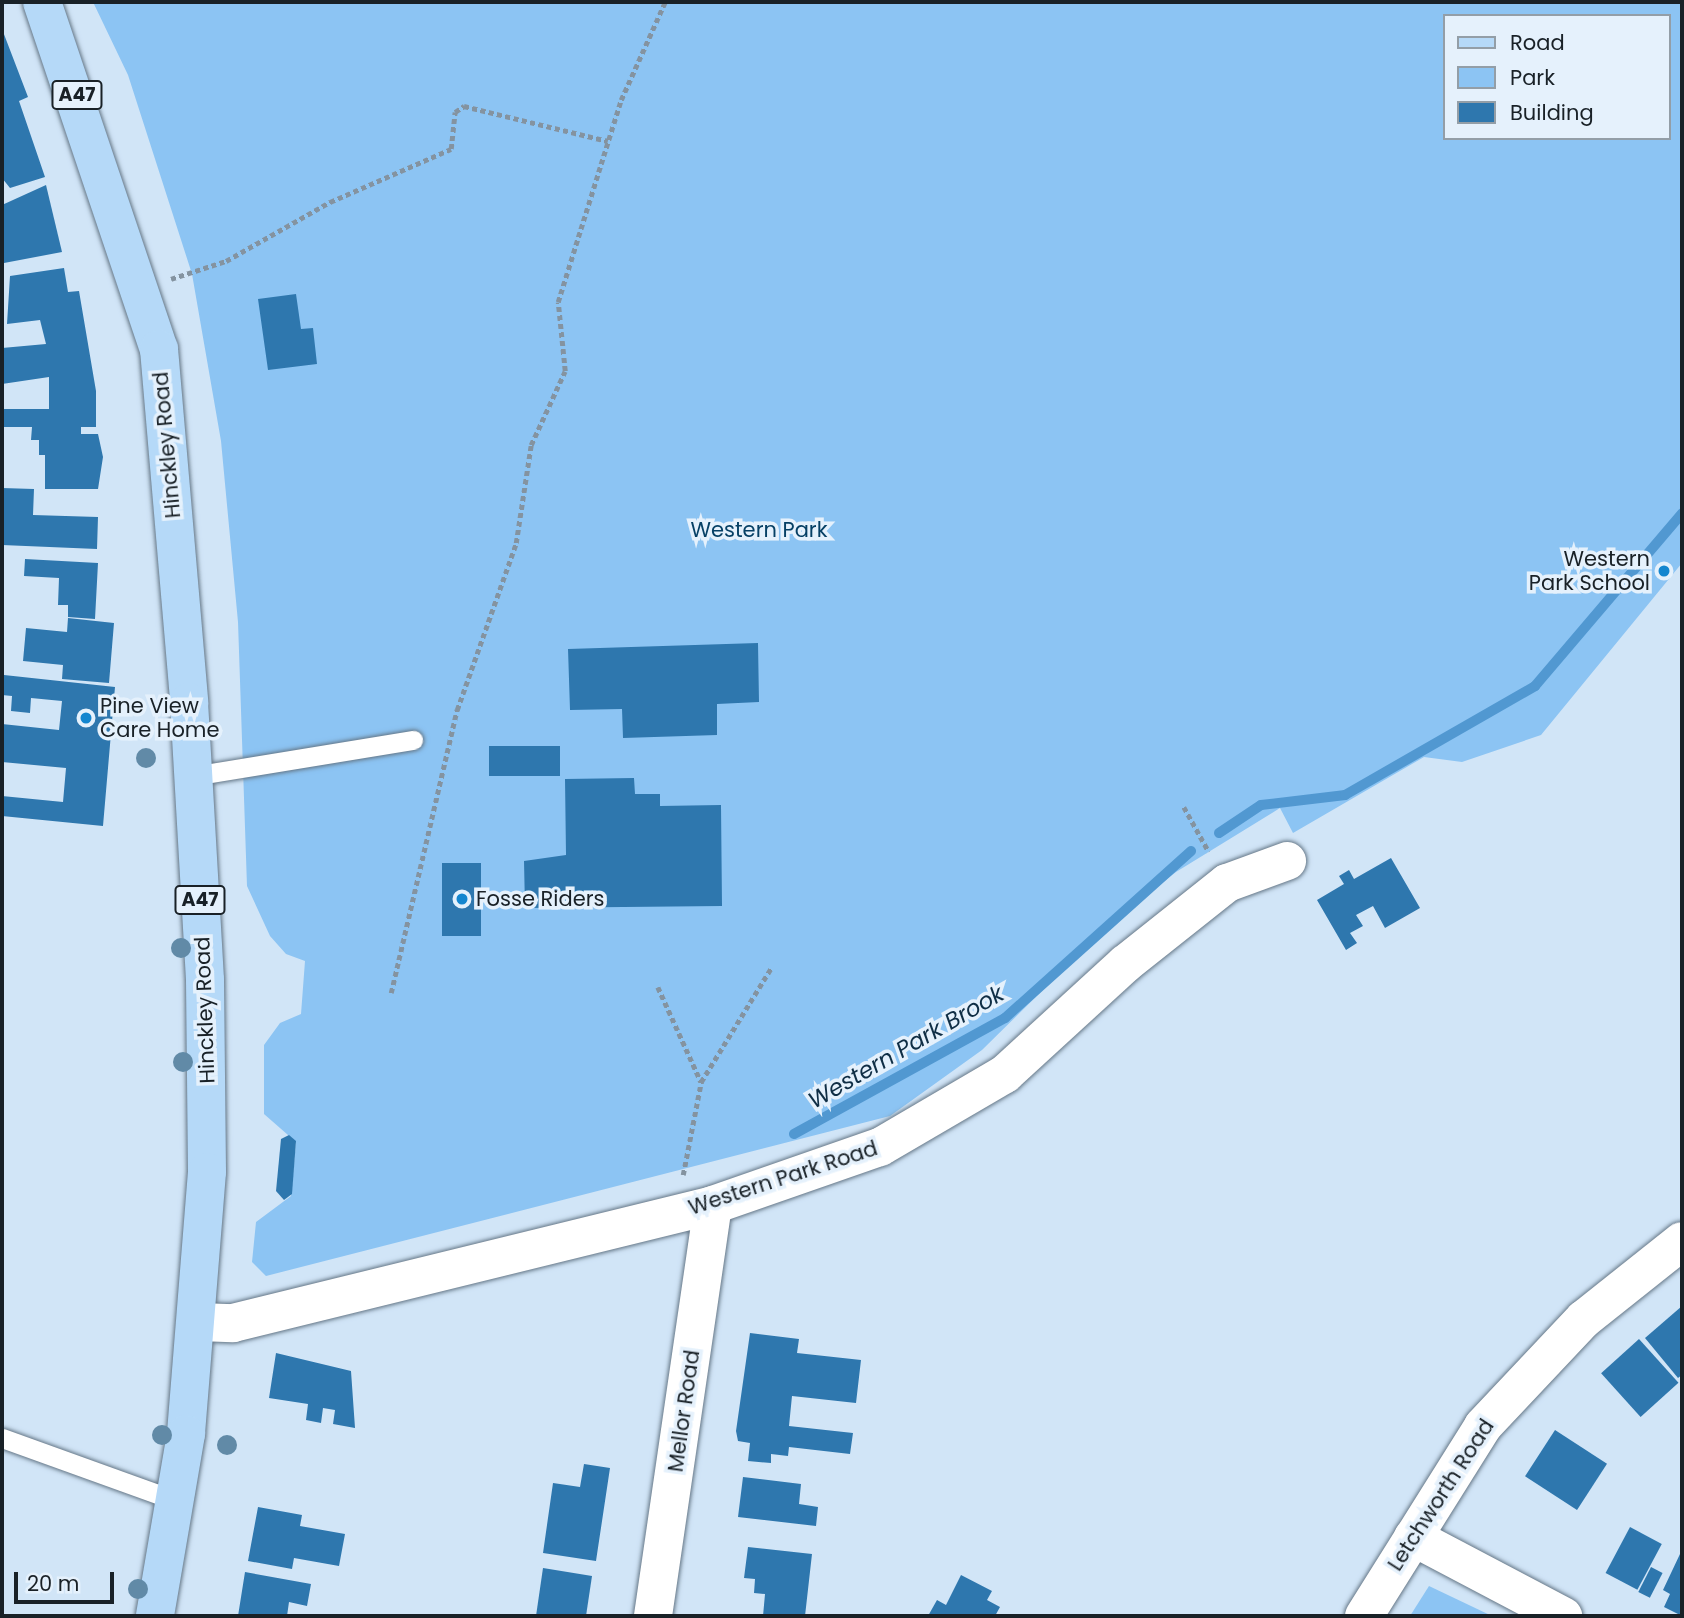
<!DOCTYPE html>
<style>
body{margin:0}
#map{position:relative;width:1684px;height:1618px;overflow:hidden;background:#d1e5f7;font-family:Poppins,sans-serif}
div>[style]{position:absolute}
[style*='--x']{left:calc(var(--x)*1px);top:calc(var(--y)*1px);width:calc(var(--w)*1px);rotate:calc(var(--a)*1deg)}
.green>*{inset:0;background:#8cc4f3}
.stream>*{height:10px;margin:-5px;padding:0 5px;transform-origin:5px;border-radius:5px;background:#5198d1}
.building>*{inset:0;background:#2e77ae;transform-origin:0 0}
.path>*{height:4.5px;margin-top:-2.25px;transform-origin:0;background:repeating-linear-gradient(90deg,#8493a0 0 5px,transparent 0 8.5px)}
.roads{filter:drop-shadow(0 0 2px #657787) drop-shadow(0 0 2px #657787)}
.service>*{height:19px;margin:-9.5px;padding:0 9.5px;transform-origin:9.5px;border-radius:9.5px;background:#fff}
.minor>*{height:38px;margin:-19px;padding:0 19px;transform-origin:19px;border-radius:19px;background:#fff}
.primary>*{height:38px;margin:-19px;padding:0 19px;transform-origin:19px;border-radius:19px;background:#b5d9f8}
.trees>*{width:20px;height:20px;margin:-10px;border-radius:50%;background:#618aa7}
.dots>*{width:19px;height:19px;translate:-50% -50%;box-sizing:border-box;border:4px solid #e5f1fc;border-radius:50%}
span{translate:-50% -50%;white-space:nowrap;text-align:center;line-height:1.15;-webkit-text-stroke:7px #e5f1fc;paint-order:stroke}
.shield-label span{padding:2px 5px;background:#e5f1fc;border:2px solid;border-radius:5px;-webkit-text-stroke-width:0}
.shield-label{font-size:19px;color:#192127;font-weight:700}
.street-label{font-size:21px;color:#192127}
.park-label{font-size:21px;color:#064065}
.poi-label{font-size:21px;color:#192127}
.right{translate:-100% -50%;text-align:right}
.left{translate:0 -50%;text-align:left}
.water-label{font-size:23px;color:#0f2e45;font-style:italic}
.frame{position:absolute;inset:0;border:4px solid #192127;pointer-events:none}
.legend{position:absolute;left:1443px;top:14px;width:228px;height:126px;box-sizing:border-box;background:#e5f1fc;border:2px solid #939ea7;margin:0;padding:9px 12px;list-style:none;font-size:21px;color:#192127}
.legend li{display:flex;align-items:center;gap:14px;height:35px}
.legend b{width:35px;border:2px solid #939ea7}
.scale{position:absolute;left:14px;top:1572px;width:100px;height:32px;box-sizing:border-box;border:4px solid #192127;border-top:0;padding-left:9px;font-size:21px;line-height:24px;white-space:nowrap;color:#192127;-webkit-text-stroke:5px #e5f1fc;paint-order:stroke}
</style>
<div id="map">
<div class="green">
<i style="clip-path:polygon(evenodd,93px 2px,1682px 2px,1682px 563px,1541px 735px,1462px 762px,1424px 757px,1293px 833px,1280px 808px,1176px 872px,1110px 924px,982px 1050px,890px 1116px,266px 1276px,252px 1262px,256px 1222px,291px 1196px,296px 1142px,264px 1114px,264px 1045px,280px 1023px,301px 1014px,305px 961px,286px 954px,270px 936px,247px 886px,238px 622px,221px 441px,192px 274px,128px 75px,93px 2px,1444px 16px,1668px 16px,1668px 138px,1444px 138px,1444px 16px)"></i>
<i style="clip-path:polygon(1429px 1586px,1492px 1616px,1410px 1616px)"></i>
</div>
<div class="stream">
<i style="--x:1219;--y:833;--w:50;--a:-33.7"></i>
<i style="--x:1261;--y:805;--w:85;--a:-6.8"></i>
<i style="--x:1345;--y:795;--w:219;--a:-29.8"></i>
<i style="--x:1535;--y:686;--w:227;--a:-49.6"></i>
<i style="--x:794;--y:1134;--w:241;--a:-28.8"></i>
<i style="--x:1005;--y:1018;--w:250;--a:-41.9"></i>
</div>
<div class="building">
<i style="clip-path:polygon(2px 29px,28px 97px,19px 101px,45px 177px,10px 188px,2px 178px)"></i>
<i style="clip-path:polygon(46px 185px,62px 252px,4px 263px,2px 205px)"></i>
<i style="clip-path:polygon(64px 268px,68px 292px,79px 291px,96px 391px,96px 427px,81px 427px,81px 434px,98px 434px,103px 457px,98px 489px,45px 489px,45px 455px,39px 455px,39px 440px,31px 440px,32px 427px,2px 427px,2px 409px,49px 409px,49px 377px,2px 384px,2px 348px,46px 344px,40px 320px,7px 324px,10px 276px)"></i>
<i style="clip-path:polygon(296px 294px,301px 329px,313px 328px,317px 364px,268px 370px,258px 299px)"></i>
<i style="clip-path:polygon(2px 488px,34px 489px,33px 515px,98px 517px,97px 549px,2px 545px)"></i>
<i style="clip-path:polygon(25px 559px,98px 563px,95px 619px,68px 617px,68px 605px,58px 605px,59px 578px,24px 576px)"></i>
<i style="clip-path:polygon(68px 618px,114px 623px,109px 683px,62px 679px,63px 665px,23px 661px,26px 628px,67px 632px)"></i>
<i style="clip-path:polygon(758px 643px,759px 702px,717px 704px,717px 735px,623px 738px,622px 709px,570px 710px,568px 649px)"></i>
<i style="clip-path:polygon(4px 675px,115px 687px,103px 826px,2px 816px,2px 796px,63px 802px,66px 768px,2px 762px,2px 724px,59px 730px,62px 701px,31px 698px,30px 713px,11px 711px,12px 696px,2px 695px)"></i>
<i style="left:560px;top:746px;width:30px;height:71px;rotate:90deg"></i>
<i style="clip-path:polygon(634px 778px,635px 794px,660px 794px,660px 806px,721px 805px,722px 906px,525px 908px,524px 861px,566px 855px,565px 779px)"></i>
<i style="clip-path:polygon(1391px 858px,1420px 908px,1385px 928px,1373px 906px,1356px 915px,1363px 926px,1350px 933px,1357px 943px,1346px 950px,1317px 900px,1344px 884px,1339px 876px,1349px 870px,1354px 879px)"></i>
<i style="left:442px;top:863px;width:39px;height:73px"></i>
<i style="clip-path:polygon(289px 1135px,296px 1141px,292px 1194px,284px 1200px,276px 1191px,281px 1139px)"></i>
<i style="clip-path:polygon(1682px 1306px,1682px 1375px,1678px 1378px,1645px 1338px)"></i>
<i style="clip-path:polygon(750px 1333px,799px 1339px,797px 1353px,861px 1360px,856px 1403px,792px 1396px,789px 1426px,853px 1433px,850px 1454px,789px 1447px,788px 1456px,771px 1454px,771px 1463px,748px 1461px,750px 1443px,738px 1441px,736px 1431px)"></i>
<i style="left:1639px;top:1339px;width:59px;height:51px;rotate:48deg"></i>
<i style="clip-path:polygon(276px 1353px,351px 1371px,355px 1428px,333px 1424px,335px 1410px,323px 1408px,321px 1423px,306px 1420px,308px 1404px,269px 1398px)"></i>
<i style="left:1555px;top:1430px;width:62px;height:55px;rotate:33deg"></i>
<i style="clip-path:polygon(584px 1464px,610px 1468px,596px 1561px,543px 1553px,553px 1483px,580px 1487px)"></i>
<i style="clip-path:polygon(743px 1477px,801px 1484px,799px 1504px,818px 1507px,816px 1526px,738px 1517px)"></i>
<i style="clip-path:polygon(258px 1507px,302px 1515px,300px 1526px,345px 1534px,339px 1566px,294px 1558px,292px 1569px,248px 1561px)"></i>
<i style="left:1630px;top:1527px;width:36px;height:52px;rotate:28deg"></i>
<i style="clip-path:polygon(748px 1547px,812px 1554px,805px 1616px,763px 1616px,765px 1594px,754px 1593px,755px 1579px,744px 1578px)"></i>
<i style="clip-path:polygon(1680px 1554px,1682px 1555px,1682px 1616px,1664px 1607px,1670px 1594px,1663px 1590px)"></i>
<i style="left:1651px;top:1567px;width:13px;height:28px;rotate:27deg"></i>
<i style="clip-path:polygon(543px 1568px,592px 1576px,586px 1616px,536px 1616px)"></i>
<i style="clip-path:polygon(245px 1572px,311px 1584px,307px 1606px,289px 1602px,287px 1616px,238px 1616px)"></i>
<i style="clip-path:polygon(961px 1575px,992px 1591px,987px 1600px,1000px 1607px,995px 1616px,928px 1616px,937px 1600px,946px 1605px)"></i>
</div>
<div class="path">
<i style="--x:171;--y:279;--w:58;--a:-18.1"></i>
<i style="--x:226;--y:261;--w:120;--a:-29.6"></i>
<i style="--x:330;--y:202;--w:132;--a:-23.7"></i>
<i style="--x:451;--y:149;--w:37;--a:-84"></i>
<i style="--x:455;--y:112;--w:11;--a:-34"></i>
<i style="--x:464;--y:106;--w:148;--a:13.7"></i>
<i style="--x:1184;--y:807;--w:51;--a:60.9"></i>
<i style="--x:658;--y:987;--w:104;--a:65.6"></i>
<i style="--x:391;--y:993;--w:291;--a:-76.9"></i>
<i style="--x:457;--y:710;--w:177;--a:-70.5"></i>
<i style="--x:516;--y:543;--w:99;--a:-81.3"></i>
<i style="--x:531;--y:445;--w:81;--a:-65.3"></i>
<i style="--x:565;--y:371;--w:69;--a:-95.8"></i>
<i style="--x:558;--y:302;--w:212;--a:-72.7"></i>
<i style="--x:621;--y:100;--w:107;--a:-65.8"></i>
<i style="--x:683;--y:1175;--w:95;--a:-79"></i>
<i style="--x:701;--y:1082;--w:134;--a:-58.4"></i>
</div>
<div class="roads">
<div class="service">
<i style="--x:192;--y:776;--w:224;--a:-9.3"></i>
<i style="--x:2;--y:1438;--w:186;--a:19.8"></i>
</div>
<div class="minor">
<i style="--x:199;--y:1322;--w:34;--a:2"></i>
<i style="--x:233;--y:1323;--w:494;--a:-13.8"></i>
<i style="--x:713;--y:1205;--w:177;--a:-19.2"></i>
<i style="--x:880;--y:1147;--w:145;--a:-30.3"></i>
<i style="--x:1005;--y:1074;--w:163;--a:-42.5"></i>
<i style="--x:1125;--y:964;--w:130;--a:-38.5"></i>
<i style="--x:1227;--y:883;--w:64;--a:-20.1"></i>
<i style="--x:1413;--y:1537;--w:170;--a:27.8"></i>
<i style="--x:653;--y:1616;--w:415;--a:-81.7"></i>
<i style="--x:1364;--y:1616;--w:224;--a:-57.9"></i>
<i style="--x:1483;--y:1426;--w:147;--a:-46.7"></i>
<i style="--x:1584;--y:1319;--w:125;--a:-38.5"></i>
</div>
<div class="primary">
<i style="--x:42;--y:2;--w:366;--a:71.4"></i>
<i style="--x:159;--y:349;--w:354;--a:85.1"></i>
<i style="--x:189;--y:702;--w:278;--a:86.7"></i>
<i style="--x:205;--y:980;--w:192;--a:89.4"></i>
<i style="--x:207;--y:1172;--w:263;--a:94.6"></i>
<i style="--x:186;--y:1434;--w:185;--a:99.7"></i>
</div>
</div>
<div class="trees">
<i style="left:146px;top:758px"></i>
<i style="left:181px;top:948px"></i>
<i style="left:183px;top:1062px"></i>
<i style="left:162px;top:1435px"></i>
<i style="left:227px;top:1445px"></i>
<i style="left:138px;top:1589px"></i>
</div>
<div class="dots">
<i style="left:1664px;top:571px;background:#1486cf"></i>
<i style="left:86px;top:718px;background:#1486cf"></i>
<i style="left:462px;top:899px;background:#1486cf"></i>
</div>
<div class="shield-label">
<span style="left:77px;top:95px">A47</span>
<span style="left:200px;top:900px">A47</span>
</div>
<div class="street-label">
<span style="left:167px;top:445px;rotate:-95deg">Hinckley Road</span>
<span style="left:205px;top:1010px;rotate:-92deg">Hinckley Road</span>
<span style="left:783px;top:1178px;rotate:-18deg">Western Park Road</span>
<span style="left:684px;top:1411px;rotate:-82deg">Mellor Road</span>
<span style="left:1441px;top:1495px;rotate:-57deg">Letchworth Road</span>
</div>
<div class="park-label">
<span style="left:759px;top:530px">Western Park</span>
</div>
<div class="poi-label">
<span class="right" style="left:1650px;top:571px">Western<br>Park School</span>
<span class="left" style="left:100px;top:718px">Pine View<br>Care Home</span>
<span class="left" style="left:476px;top:899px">Fosse Riders</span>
</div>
<div class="water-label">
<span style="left:906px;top:1047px;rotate:-30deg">Western Park Brook</span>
</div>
<div class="frame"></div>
<ul class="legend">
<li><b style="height:9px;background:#b5d9f8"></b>Road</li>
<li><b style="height:19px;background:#8cc4f3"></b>Park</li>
<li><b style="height:19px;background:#2e77ae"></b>Building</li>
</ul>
<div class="scale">20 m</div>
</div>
